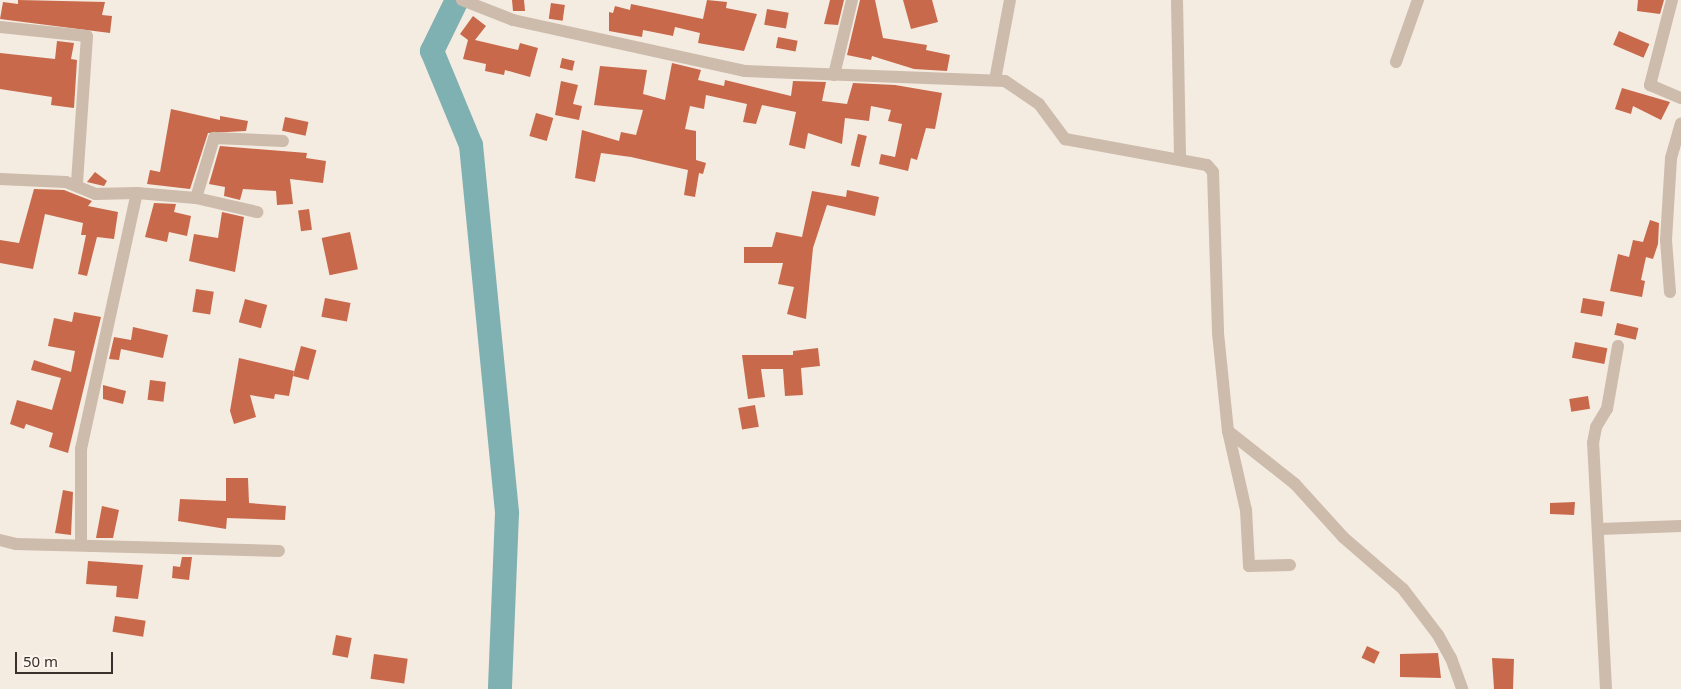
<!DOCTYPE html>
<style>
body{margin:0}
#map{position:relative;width:1681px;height:689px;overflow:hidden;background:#f4ebe1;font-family:"Noto Sans",sans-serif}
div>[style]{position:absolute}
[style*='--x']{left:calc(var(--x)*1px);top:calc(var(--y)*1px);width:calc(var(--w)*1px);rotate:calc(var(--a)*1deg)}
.river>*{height:24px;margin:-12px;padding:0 12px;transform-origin:12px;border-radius:12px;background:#7fb0b2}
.building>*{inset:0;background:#c8694b;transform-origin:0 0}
.street>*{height:12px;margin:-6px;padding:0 6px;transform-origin:6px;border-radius:6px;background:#cdbbac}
span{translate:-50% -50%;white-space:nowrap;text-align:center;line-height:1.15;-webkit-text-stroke:4px #fbf5ee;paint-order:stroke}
.scale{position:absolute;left:15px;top:652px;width:98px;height:22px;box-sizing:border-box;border:2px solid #3b302b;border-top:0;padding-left:6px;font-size:15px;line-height:18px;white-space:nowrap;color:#3b302b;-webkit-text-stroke:4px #fbf5ee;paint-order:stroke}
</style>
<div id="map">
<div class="river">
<i style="--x:457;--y:0;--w:57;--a:116.1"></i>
<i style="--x:432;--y:51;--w:102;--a:67.5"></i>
<i style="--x:471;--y:145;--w:370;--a:84.4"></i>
<i style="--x:507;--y:513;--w:176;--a:92.3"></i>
</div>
<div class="building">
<i style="clip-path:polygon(18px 0,105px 2px,102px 15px,112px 16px,110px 33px,0 19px,3px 2px,18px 4px)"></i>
<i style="clip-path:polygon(512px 0,524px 0,525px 11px,513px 11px)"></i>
<i style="clip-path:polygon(707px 0,727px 2px,726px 8px,757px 14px,744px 51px,698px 43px,700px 33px,675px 27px,673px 36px,643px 30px,642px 37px,609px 31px,609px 12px,613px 13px,615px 6px,630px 10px,631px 4px,703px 19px)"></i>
<i style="clip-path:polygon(830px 0,844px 0,838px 25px,824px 24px)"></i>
<i style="clip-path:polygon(860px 0,875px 0,883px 38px,927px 45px,926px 50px,950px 55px,947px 71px,914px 69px,872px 56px,871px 60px,847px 55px)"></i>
<i style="clip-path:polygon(903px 0,932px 0,938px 22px,911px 29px)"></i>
<i style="clip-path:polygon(1638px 0,1664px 0,1660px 14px,1637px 11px)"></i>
<i style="left:551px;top:3px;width:14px;height:16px;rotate:8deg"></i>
<i style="left:767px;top:9px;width:22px;height:16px;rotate:10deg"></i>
<i style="clip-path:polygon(473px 16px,486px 26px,475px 40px,518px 50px,520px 43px,538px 48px,530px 77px,505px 70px,504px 75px,485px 71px,486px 64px,463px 59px,468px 40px,460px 34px)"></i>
<i style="left:1619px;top:31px;width:33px;height:15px;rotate:23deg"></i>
<i style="left:778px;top:37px;width:20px;height:11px;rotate:11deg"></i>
<i style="clip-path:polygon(57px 41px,74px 43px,71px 59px,77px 60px,74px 108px,51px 105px,52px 97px,0 89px,0 53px,55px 59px)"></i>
<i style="left:562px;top:58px;width:13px;height:10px;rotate:13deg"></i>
<i style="clip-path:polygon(672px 63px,701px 70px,698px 80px,724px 86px,725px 80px,791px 96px,793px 81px,826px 82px,822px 101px,847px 104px,853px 83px,895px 85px,942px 93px,935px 129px,926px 128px,917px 160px,911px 158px,908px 171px,879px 164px,881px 154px,895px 157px,902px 124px,888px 121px,891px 110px,871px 106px,869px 121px,845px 118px,842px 144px,808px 133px,805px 149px,789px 145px,796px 112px,762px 105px,756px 124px,743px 122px,747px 104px,706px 95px,704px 109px,690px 106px,685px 129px,696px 131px,696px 160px,706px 163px,703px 174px,699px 173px,695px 197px,684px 195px,688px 170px,631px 157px,601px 153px,595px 182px,575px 178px,582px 130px,619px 141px,621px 132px,636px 135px,643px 110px,594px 105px,600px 66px,647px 70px,643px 94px,665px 100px)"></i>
<i style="clip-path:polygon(561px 81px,578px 85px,573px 104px,582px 106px,579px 120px,555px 115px)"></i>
<i style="clip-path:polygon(1622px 88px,1670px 102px,1661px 120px,1633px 106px,1631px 114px,1615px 109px)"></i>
<i style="clip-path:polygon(171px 109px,220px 120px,220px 116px,248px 121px,246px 131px,208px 133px,190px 189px,147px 184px,150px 170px,160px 172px)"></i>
<i style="left:536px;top:113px;width:18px;height:24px;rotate:16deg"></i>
<i style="left:285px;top:117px;width:24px;height:14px;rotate:12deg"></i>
<i style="left:858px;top:134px;width:9px;height:32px;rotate:13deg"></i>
<i style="clip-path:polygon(220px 146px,307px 153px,306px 158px,326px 161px,323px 183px,290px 179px,293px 204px,277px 205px,276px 191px,243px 189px,240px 200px,224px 196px,225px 187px,209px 184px)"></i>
<i style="clip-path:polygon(95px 172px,107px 181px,104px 186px,87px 182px)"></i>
<i style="clip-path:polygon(34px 189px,64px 190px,92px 201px,88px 206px,118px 212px,114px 239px,97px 237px,87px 276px,78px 274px,86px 235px,81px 235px,83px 223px,45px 214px,33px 269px,0 263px,0 240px,19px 243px)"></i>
<i style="clip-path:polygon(847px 190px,879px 197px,875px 216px,827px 205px,813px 248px,806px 319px,787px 314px,794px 287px,778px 284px,783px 263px,744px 263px,744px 247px,772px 247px,776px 232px,802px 237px,812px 191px,846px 197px)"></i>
<i style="clip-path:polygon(154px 203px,176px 204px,174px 212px,191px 216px,187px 236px,169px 232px,167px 242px,145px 237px)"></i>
<i style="left:309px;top:209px;width:21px;height:11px;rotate:82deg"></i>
<i style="clip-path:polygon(222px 212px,244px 217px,235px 272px,189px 261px,194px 234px,218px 238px)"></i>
<i style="clip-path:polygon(1650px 220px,1659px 223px,1658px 244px,1653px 259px,1646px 257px,1641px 280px,1645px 281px,1642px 297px,1610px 291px,1618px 254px,1629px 257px,1633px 240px,1643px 242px)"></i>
<i style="left:350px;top:232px;width:38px;height:29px;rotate:78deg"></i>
<i style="left:196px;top:289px;width:18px;height:23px;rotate:9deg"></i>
<i style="left:325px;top:298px;width:26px;height:19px;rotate:11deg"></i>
<i style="left:1583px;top:298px;width:22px;height:15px;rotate:10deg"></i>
<i style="left:245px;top:299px;width:23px;height:24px;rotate:15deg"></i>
<i style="clip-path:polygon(74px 312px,101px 317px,68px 453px,49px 447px,53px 433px,26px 424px,24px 429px,10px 424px,17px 400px,52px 410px,61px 378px,31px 370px,34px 360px,71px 372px,75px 351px,48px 346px,54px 318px,72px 322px)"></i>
<i style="left:1617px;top:323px;width:22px;height:12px;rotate:13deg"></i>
<i style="clip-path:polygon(133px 327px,168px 335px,163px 358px,121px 349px,119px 360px,109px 359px,114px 337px,131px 340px)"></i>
<i style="left:1575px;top:342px;width:33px;height:16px;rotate:11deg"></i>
<i style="left:301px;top:346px;width:16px;height:31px;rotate:15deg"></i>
<i style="clip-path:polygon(818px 348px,820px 366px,801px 368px,803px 395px,785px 396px,783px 369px,761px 369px,765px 397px,748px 399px,742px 355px,793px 355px,793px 351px)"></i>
<i style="clip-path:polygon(239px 358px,294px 371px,289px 396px,275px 394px,274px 399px,250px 395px,256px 417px,234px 424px,230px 411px)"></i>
<i style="left:150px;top:380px;width:16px;height:20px;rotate:7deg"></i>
<i style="clip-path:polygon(103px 385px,126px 391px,123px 404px,103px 399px)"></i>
<i style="left:1588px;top:396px;width:13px;height:19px;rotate:81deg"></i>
<i style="left:755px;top:405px;width:22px;height:17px;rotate:80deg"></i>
<i style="clip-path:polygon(226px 478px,248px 478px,249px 503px,286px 506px,285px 520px,227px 518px,226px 529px,178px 521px,180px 499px,226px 501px)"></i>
<i style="clip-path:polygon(63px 490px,73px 492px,71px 535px,55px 533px)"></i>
<i style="clip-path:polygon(1575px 502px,1574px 515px,1550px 514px,1550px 503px)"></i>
<i style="clip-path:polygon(102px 506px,119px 510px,113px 538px,96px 538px)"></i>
<i style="clip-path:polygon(182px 557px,192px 557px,189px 580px,172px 578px,173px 566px,180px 567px)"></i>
<i style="clip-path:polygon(88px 561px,143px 565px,138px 599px,116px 597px,117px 586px,86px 584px)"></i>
<i style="left:115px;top:616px;width:31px;height:16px;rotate:9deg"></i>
<i style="left:336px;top:635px;width:16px;height:20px;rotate:11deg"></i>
<i style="left:1367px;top:646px;width:14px;height:13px;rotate:25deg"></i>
<i style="clip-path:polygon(1438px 653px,1441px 678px,1400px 677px,1400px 654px)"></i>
<i style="left:374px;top:654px;width:34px;height:25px;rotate:8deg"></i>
<i style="clip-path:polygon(1492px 658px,1514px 659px,1513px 689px,1494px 689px)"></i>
</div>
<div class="street">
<i style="--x:462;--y:0;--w:55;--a:21.4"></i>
<i style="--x:513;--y:20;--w:238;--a:12.4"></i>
<i style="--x:745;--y:71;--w:260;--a:2.2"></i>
<i style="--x:1005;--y:81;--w:41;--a:34.1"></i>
<i style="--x:1039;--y:104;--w:44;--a:53.4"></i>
<i style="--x:1065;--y:139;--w:144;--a:10.4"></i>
<i style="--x:1207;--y:165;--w:9;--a:49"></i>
<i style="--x:1213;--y:172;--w:161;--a:88.2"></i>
<i style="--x:1218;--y:333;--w:99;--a:84.2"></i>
<i style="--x:1228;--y:431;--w:85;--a:38.3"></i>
<i style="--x:1295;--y:484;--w:72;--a:47.8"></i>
<i style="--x:1343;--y:537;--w:79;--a:40.9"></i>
<i style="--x:1403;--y:589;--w:58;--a:52.7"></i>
<i style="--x:1438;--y:635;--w:26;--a:61"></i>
<i style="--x:1451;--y:658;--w:33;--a:70"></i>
<i style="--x:1177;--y:0;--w:158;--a:88.9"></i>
<i style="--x:1672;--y:0;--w:88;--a:104.5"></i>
<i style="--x:1650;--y:85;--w:34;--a:23"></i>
<i style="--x:0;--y:27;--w:87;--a:5.9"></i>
<i style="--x:87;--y:36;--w:148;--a:93.9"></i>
<i style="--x:1396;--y:62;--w:66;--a:-70.5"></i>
<i style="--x:834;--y:75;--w:77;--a:-76.5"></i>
<i style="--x:995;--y:80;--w:81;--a:-79.4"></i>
<i style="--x:0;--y:179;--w:66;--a:2.6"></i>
<i style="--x:66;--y:182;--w:31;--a:22"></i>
<i style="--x:95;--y:194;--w:42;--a:-1.4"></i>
<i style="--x:196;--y:198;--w:63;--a:12.9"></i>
<i style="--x:1670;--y:292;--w:52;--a:-94.4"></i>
<i style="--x:1666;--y:240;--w:82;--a:-86.5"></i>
<i style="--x:1671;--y:158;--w:36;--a:-74"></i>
<i style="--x:1228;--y:431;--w:81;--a:77.2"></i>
<i style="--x:1246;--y:510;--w:56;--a:86.9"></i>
<i style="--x:1249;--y:566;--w:41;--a:-1.4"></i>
<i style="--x:1600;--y:529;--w:81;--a:-2.1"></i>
<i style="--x:0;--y:540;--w:16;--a:14"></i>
<i style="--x:16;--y:544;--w:263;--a:1.5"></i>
<i style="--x:81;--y:545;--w:96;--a:-90"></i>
<i style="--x:81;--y:449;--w:262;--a:-77.7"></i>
<i style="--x:137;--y:193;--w:59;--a:4.8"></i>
<i style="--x:196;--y:198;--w:63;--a:-73.3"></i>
<i style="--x:214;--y:138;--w:69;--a:2.5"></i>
<i style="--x:1606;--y:689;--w:246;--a:-93"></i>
<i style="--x:1593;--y:443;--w:16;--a:-79"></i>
<i style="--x:1596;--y:427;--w:21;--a:-59"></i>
<i style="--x:1607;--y:409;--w:64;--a:-80.1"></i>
</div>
<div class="scale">50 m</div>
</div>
